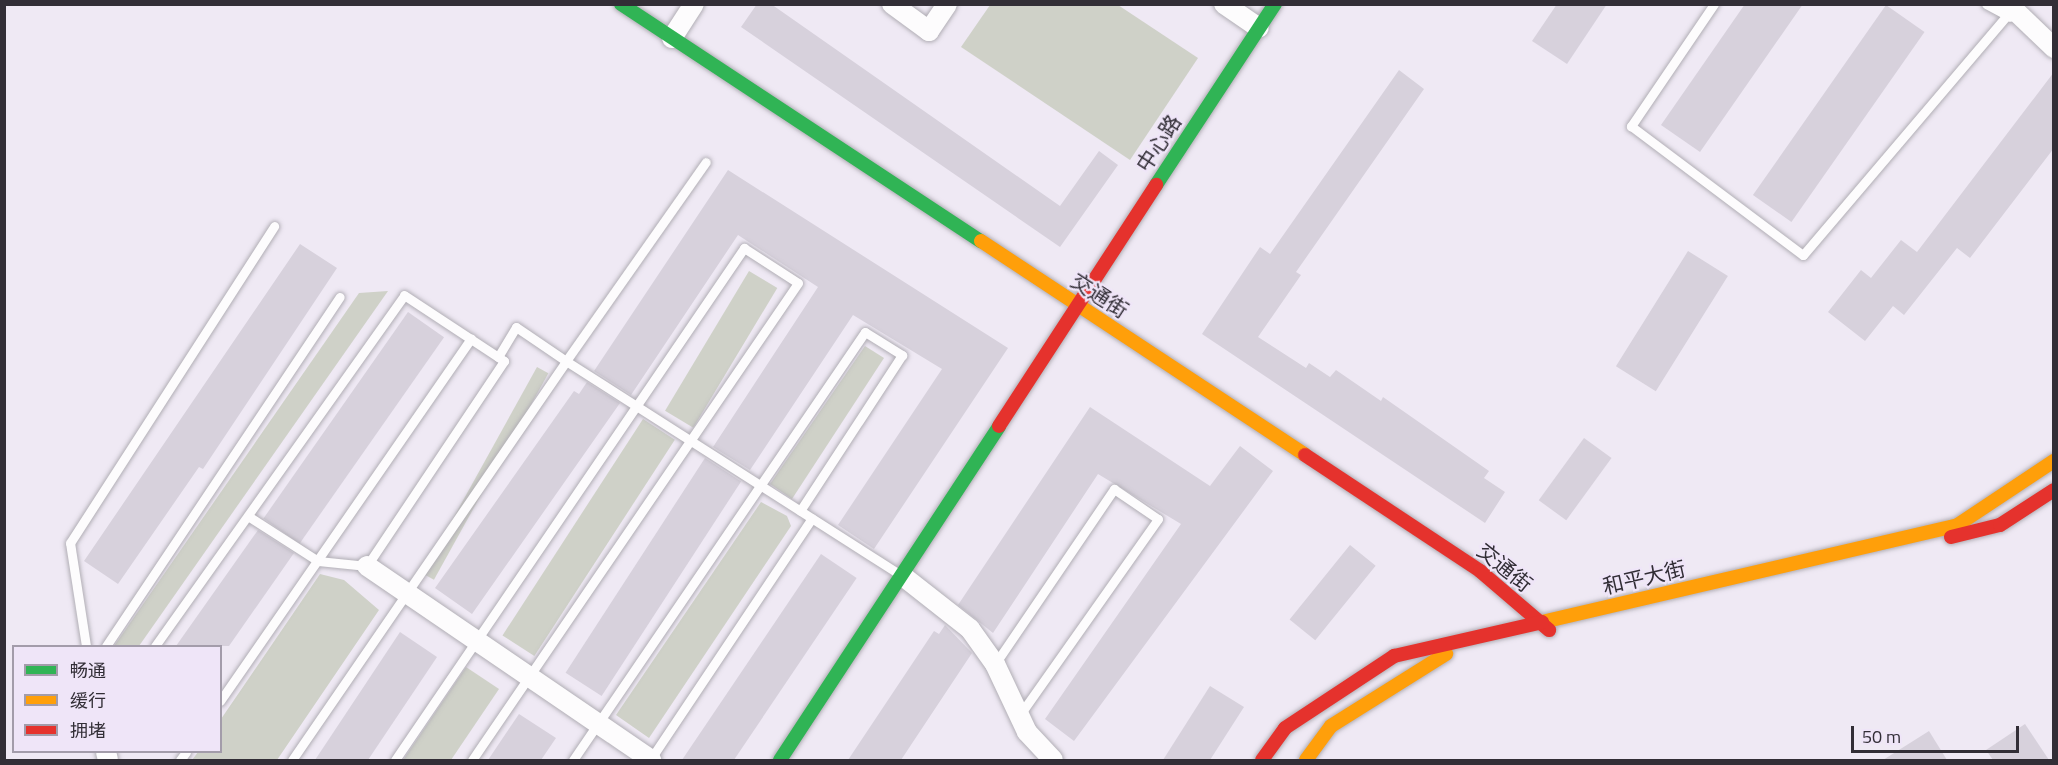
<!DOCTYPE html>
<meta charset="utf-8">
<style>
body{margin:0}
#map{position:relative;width:2058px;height:765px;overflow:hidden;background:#efe9f4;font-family:"Titillium Web","Noto Sans SC",sans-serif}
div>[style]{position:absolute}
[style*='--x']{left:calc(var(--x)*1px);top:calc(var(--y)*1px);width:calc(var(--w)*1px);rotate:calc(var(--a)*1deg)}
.green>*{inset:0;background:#cfd1c8;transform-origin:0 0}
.building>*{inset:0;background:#d7d1dc;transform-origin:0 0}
.roads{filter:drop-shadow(0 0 2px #b1aeb5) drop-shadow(0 0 2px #b1aeb5)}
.lane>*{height:9px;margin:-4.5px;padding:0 4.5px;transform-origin:4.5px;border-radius:4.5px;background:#fdfcfd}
.street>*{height:20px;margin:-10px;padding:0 10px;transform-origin:10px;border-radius:10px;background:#fdfcfd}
.fast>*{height:14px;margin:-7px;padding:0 7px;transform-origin:7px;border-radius:7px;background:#30b455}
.slow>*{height:14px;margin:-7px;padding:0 7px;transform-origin:7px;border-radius:7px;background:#ff9f0a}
.jam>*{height:14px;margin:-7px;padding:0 7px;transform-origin:7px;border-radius:7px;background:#e5322d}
span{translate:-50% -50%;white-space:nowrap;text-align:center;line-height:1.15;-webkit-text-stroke:4.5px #efe5f8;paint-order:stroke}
.street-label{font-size:21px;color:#322e36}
.frame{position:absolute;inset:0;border:6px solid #322e36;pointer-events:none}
.legend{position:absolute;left:12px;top:645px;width:210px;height:108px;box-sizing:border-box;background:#efe5f8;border:2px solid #a39caa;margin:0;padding:8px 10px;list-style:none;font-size:18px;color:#322e36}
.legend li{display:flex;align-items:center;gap:12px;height:30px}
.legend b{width:30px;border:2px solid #a39caa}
.scale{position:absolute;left:1851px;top:726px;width:168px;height:27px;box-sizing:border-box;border:3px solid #322e36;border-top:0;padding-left:8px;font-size:18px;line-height:21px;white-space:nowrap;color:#322e36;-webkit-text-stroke:4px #efe5f8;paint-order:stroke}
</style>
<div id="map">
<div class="green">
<i style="clip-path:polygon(1118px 5px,1198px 58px,1130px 160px,961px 47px,990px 5px)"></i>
<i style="left:749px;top:271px;width:33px;height:163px;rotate:31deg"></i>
<i style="clip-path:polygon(388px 291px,139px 646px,114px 646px,359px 293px)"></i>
<i style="clip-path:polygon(865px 346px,884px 358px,792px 499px,770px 484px)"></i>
<i style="left:537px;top:367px;width:13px;height:236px;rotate:29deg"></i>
<i style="left:643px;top:419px;width:38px;height:258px;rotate:33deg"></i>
<i style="clip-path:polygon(761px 502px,787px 516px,791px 526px,649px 738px,616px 715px)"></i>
<i style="clip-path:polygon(320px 574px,344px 580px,379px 610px,277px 760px,192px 760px,198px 752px,220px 752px,221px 719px)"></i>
<i style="clip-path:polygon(466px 667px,499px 689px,451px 760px,403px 760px)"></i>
</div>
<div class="building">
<i style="clip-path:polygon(757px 4px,771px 4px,1060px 206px,1099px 151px,1118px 165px,1060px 247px,741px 27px)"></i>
<i style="clip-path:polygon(1557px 4px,1607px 4px,1567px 64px,1532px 41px)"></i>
<i style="clip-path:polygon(1745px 4px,1803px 4px,1700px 152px,1661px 125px)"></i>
<i style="left:1886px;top:5px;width:47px;height:232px;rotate:35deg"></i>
<i style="clip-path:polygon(1399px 70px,1424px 89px,1296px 272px,1301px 275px,1258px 337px,1306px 368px,1309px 363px,1330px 377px,1336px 370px,1381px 401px,1383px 397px,1489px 471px,1484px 478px,1505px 492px,1485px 523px,1202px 334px,1260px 247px,1270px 254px)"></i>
<i style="clip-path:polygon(2054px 72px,2054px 148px,1970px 258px,1957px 248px,1904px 315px,1893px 306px,1865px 341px,1828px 312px,1861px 270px,1871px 278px,1901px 240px,1917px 252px)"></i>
<i style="clip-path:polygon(728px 170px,1008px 348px,874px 549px,838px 525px,942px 369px,853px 315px,750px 470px,713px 447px,818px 287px,738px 235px,631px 395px,594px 371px)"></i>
<i style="clip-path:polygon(300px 244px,337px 268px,203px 469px,199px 467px,118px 584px,84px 561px)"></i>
<i style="left:1688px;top:251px;width:47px;height:136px;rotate:32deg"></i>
<i style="left:408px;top:312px;width:44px;height:252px;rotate:35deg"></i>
<i style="clip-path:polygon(587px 382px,620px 403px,472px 614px,435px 588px,574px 391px,579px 394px)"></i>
<i style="clip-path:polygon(1090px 407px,1210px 486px,1240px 446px,1273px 471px,1074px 741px,1045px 719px,1181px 524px,1098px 474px,993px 633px,958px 605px)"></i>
<i style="left:1584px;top:438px;width:34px;height:77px;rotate:36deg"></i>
<i style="left:705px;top:458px;width:43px;height:256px;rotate:33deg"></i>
<i style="clip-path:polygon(258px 530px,294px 553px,229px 646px,176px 646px)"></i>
<i style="left:1350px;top:545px;width:33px;height:96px;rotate:39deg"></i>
<i style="left:821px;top:554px;width:43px;height:248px;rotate:34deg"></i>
<i style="clip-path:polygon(945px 625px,972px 653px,901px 760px,848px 760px,934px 631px,939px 634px)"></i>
<i style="clip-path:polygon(400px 632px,437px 657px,368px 760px,315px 760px)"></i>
<i style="clip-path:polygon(1210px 686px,1244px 707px,1210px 760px,1163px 760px)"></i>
<i style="clip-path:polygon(519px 714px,556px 738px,541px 760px,488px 760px)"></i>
<i style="clip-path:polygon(2025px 724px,2049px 760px,1993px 760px,1986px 750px)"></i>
<i style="clip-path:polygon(1929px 731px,1947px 760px,1883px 760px)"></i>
</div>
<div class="roads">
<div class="lane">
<i style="--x:1714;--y:4;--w:148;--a:124.2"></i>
<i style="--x:1631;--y:126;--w:215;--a:36.9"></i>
<i style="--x:1803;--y:255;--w:323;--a:-49.6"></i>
<i style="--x:1986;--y:4;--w:27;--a:28"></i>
<i style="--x:498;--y:357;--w:35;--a:-59"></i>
<i style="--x:516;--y:327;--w:60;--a:34.2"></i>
<i style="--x:566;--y:361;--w:243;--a:-54.9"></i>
<i style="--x:86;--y:646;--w:104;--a:-98.8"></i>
<i style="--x:70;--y:543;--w:377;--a:-57.2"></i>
<i style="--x:106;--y:646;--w:420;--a:-56.2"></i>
<i style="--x:155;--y:646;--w:430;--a:-54.6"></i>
<i style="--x:404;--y:295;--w:120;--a:33.4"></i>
<i style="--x:504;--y:361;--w:247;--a:123.8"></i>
<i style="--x:367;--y:566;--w:49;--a:-174.2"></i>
<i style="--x:318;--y:561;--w:83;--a:-147.3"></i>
<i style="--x:995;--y:664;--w:212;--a:-55.8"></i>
<i style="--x:1114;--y:489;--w:53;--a:34.3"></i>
<i style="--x:1158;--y:519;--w:241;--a:125.2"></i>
<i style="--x:220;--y:701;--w:441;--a:-55.3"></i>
<i style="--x:180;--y:760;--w:10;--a:-53"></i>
<i style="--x:292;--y:760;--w:484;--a:-55.5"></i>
<i style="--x:566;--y:361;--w:395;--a:32.6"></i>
<i style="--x:395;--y:760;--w:620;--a:-55.72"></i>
<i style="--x:744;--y:248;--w:64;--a:32.9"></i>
<i style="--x:798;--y:283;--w:578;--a:124.35"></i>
<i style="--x:573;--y:760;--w:518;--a:-55.7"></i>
<i style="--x:865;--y:332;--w:44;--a:31.9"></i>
<i style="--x:902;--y:355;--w:186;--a:123.2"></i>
<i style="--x:650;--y:760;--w:291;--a:-56.2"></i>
</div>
<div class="street">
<i style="--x:892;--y:4;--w:46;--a:36.1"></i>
<i style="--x:929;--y:31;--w:32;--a:-56"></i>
<i style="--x:1224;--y:4;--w:42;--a:34.4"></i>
<i style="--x:2008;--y:4;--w:64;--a:43.7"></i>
<i style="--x:672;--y:38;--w:40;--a:-57.1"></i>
<i style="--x:367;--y:566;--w:344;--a:34.3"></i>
<i style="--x:904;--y:577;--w:84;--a:38.2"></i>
<i style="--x:970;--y:629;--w:43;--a:54.5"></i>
<i style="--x:995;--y:664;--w:75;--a:64.8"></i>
<i style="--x:1027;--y:732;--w:38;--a:47"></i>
<i style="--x:106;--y:752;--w:8;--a:76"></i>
</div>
<div class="fast">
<i style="--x:621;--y:4;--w:431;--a:33.4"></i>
<i style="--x:1156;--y:185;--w:217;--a:-56.7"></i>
<i style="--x:780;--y:760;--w:399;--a:-56.7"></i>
</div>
<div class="slow">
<i style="--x:981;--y:241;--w:388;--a:33.4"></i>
<i style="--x:1542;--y:622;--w:425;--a:-13.1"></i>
<i style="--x:1956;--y:526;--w:118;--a:-33.6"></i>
<i style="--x:1306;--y:760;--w:42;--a:-53.7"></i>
<i style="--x:1331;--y:726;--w:136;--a:-32.1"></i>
</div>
<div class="jam">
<i style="--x:999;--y:426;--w:288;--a:-56.9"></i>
<i style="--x:1305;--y:455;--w:210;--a:33.5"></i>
<i style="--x:1480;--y:571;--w:91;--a:40.5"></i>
<i style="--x:1951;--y:537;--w:50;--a:-13.8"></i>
<i style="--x:2000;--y:525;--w:64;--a:-32.9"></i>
<i style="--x:1262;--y:760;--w:39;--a:-54"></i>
<i style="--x:1285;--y:728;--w:131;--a:-33.4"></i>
<i style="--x:1394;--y:656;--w:152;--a:-12.9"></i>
</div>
</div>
<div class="street-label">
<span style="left:1158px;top:143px;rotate:-57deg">中心路</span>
<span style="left:1100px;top:295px;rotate:33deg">交通街</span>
<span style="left:1505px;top:567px;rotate:39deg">交通街</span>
<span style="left:1644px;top:577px;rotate:-13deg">和平大街</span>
</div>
<div class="frame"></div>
<ul class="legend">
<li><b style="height:8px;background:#30b455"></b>畅通</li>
<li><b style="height:8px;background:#ff9f0a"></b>缓行</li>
<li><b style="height:8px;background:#e5322d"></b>拥堵</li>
</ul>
<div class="scale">50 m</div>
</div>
